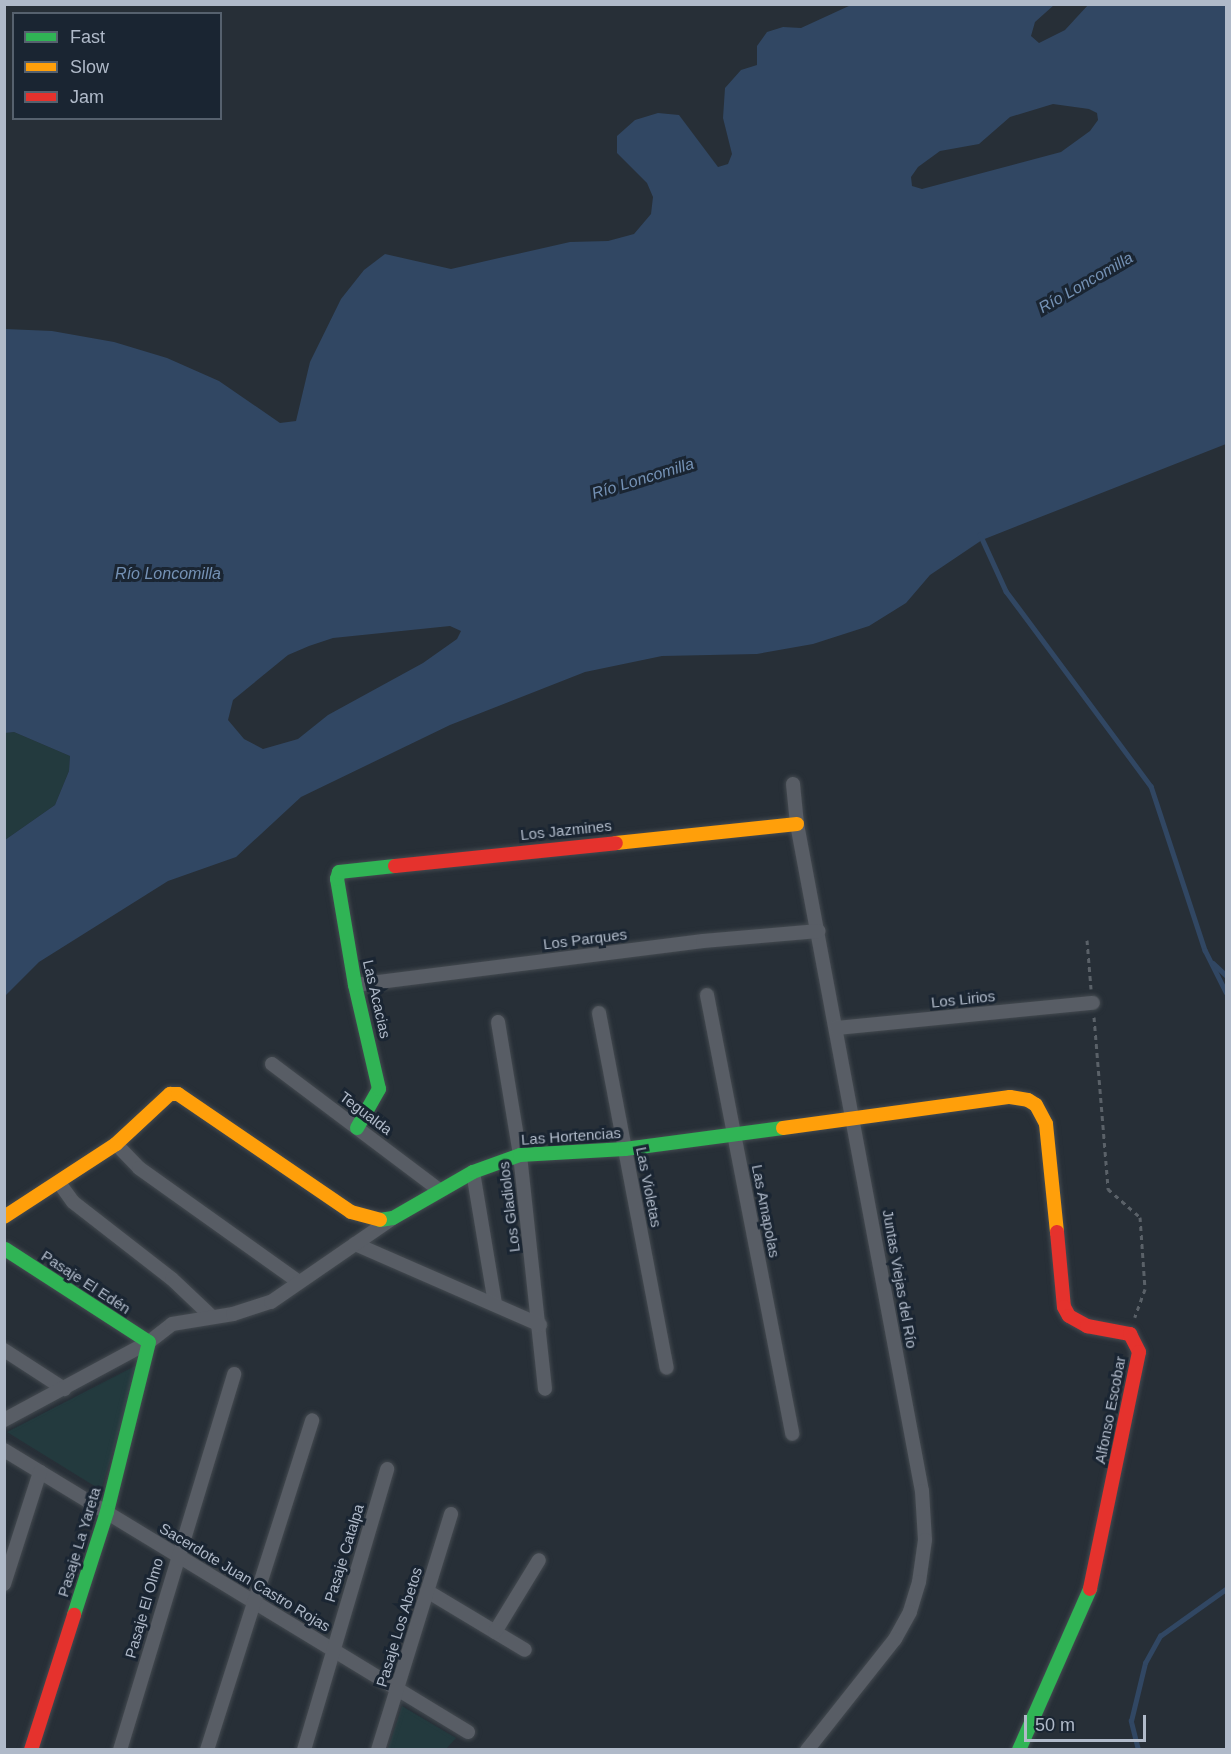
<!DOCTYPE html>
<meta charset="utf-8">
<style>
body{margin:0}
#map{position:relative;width:1231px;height:1754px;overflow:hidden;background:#272f37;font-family:Arial,sans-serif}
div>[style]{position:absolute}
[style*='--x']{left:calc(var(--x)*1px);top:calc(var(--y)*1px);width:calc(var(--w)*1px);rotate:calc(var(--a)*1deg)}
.green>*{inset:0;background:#233a3e}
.water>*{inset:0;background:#314763}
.stream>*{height:4.5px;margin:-2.25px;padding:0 2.25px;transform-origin:2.25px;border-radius:2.25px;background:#314763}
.path>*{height:3px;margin-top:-1.5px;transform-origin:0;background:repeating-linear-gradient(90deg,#5a6168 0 4.5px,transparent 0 9px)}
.roads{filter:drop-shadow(0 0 2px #444a50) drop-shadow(0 0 2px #444a50)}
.street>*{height:14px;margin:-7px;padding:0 7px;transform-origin:7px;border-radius:7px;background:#585d65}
.fast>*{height:14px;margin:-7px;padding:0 7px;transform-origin:7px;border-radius:7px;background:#30b455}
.slow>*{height:14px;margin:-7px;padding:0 7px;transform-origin:7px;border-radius:7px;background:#ff9f0a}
.jam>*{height:14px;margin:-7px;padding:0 7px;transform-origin:7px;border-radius:7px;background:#e5322d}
span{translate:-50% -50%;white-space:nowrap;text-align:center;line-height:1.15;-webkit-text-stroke:6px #1a2532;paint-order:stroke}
.street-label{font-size:15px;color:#b0bac9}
.water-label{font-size:16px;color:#7491b4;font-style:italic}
.frame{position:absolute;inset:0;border:6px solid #b0bac9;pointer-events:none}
.legend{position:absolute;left:12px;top:12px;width:210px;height:108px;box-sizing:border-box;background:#1a2532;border:2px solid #56616e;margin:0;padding:8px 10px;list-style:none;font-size:18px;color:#b0bac9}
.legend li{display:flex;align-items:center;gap:12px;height:30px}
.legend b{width:30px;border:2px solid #56616e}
.scale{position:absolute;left:1024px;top:1715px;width:122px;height:27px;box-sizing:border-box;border:3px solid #b0bac9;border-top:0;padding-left:8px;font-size:18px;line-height:21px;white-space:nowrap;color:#b0bac9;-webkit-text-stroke:4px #1a2532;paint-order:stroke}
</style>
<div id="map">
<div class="green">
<i style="clip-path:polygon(14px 732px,70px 756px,69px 771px,55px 805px,5px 840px,4px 733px)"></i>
<i style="clip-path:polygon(139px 1364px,101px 1490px,7px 1432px)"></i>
<i style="clip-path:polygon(402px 1706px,456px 1738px,446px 1749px,388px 1749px)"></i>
</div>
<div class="water">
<i style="clip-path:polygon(evenodd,851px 5px,1054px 5px,1035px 22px,1031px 36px,1039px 43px,1065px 30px,1088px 5px,1226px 5px,1226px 444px,982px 540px,930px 575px,906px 603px,869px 626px,813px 644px,757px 654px,662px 656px,585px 672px,450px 725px,301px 797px,236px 857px,168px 881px,39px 962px,5px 996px,5px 840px,55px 805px,69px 771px,70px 756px,14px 732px,5px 733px,5px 329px,52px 331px,114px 342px,167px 358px,219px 381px,280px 423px,296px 421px,310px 362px,341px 299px,364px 270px,385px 254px,451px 269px,570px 242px,608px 241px,634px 234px,651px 214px,653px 197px,647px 183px,617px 153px,617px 136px,635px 120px,658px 113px,679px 115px,718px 167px,728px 164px,732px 154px,723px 118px,725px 88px,741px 70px,757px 65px,757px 46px,767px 32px,783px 27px,801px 28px,851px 5px,1053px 104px,1089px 109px,1097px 113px,1098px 120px,1090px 131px,1061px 152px,922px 189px,912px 186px,911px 177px,918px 167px,940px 151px,979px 144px,1010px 117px,1053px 104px,851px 5px,450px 626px,461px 631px,457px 639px,423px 663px,328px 715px,298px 739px,263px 749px,244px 739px,228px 720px,233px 700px,288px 655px,309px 646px,333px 638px,450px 626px)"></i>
</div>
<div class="stream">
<i style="--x:980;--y:534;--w:63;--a:65.5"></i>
<i style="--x:1006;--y:591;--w:243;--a:53.4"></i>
<i style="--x:1151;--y:786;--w:173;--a:71.8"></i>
<i style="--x:1205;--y:950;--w:47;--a:63.4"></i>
<i style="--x:1213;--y:963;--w:18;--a:43"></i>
<i style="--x:1138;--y:1750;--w:30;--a:-104"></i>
<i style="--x:1131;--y:1721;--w:60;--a:-76.4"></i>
<i style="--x:1145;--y:1663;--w:31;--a:-61"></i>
<i style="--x:1160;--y:1636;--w:81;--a:-35.5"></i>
</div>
<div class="path">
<i style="--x:1087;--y:940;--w:49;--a:85.3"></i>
<i style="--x:1094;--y:1017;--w:173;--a:85.3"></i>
<i style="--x:1108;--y:1189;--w:43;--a:41.2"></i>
<i style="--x:1140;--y:1217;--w:72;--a:86"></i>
<i style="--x:1145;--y:1289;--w:30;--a:110"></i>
</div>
<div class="roads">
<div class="street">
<i style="--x:793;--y:784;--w:40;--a:84.3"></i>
<i style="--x:797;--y:824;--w:679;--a:79.39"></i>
<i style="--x:922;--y:1491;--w:49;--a:86.5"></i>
<i style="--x:925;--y:1540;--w:42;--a:98.1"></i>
<i style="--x:919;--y:1582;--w:31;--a:107"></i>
<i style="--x:910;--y:1612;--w:31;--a:119"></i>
<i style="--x:895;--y:1639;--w:142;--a:128.4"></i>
<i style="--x:355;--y:985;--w:351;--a:-7.2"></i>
<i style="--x:703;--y:941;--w:116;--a:-4.9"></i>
<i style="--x:707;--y:995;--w:447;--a:79"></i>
<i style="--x:599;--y:1013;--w:361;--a:79.2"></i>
<i style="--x:498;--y:1022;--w:135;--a:80.6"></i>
<i style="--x:520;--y:1155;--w:235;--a:83.9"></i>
<i style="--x:836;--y:1028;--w:258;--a:-5.6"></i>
<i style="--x:272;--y:1064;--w:209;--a:37"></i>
<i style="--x:116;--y:1144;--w:33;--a:46"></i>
<i style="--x:139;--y:1168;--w:196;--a:35.5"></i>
<i style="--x:473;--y:1172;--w:133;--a:80.5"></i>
<i style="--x:60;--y:1184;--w:22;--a:54"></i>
<i style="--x:73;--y:1202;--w:125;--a:37.9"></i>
<i style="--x:172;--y:1279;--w:54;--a:43.5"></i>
<i style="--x:355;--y:1244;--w:202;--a:23.6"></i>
<i style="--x:4;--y:1350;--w:72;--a:33"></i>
<i style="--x:4;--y:1420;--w:165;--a:-28.3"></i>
<i style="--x:149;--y:1342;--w:29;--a:-38"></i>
<i style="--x:172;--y:1324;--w:62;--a:-9.3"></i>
<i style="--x:233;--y:1314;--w:40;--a:-18"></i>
<i style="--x:271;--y:1302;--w:145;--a:-34.6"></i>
<i style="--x:4;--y:1450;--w:543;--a:31.29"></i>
<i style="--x:4;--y:1584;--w:118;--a:-72.2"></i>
<i style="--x:427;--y:1591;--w:114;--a:31"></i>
<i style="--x:495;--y:1632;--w:84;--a:-58.6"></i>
<i style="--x:120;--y:1750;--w:393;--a:-73.1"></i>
<i style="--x:207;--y:1750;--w:346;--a:-72.3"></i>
<i style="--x:304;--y:1750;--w:293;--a:-73.5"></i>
<i style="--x:378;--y:1750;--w:247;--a:-72.8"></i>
</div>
<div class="fast">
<i style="--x:357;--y:1128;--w:45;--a:-60.6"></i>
<i style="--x:379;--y:1089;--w:107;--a:-103"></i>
<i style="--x:355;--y:985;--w:108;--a:-99.6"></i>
<i style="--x:337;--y:879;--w:7;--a:-74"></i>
<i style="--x:339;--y:872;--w:56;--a:-6.1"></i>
<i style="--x:380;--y:1220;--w:13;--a:-9"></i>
<i style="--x:393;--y:1218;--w:92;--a:-29.9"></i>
<i style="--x:473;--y:1172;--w:50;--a:-19.9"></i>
<i style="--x:520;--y:1155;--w:105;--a:-3.3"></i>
<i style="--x:625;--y:1149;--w:159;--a:-7.6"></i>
<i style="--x:5;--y:1249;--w:171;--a:32.9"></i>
<i style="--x:149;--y:1342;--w:175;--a:103.9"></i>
<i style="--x:107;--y:1512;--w:108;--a:107.8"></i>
<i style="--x:1019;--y:1750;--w:176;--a:-66.2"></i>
</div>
<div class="slow">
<i style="--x:616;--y:843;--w:182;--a:-6"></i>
<i style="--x:783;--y:1128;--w:229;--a:-7.8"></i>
<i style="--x:1010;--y:1097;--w:18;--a:9"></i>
<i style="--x:1028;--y:1100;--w:9;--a:32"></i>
<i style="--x:1036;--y:1105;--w:21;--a:62"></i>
<i style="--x:1046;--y:1124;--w:109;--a:84.2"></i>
<i style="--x:4;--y:1217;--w:134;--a:-33.1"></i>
<i style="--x:116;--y:1144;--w:74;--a:-42.8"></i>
<i style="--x:170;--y:1094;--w:8;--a:0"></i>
<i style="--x:178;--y:1094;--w:209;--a:34.3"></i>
<i style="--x:351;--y:1212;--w:30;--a:15"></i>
</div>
<div class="jam">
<i style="--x:395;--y:866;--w:222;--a:-5.9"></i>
<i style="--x:1057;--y:1232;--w:75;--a:84.7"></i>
<i style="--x:1064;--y:1307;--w:10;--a:61"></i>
<i style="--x:1069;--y:1316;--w:21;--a:29"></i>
<i style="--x:1087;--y:1326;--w:44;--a:10.5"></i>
<i style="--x:1130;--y:1334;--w:20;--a:63"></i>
<i style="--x:1139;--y:1352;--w:242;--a:101.7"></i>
<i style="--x:31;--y:1750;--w:142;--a:-72.3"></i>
</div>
</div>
<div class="street-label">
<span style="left:566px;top:830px;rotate:-6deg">Los Jazmines</span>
<span style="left:585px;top:939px;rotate:-7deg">Los Parques</span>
<span style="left:377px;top:999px;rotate:77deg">Las Acacias</span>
<span style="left:963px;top:999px;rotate:-6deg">Los Lirios</span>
<span style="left:366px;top:1113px;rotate:37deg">Tegualda</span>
<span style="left:571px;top:1136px;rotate:-4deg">Las Hortencias</span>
<span style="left:649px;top:1187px;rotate:79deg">Las Violetas</span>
<span style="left:509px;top:1207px;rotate:-97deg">Los Gladiolos</span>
<span style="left:766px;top:1211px;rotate:79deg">Las Amapolas</span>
<span style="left:900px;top:1279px;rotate:80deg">Juntas Viejas del Río</span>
<span style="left:86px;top:1282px;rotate:33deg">Pasaje El Edén</span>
<span style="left:1110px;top:1410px;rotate:-79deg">Alfonso Escobar</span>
<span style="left:79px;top:1542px;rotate:-73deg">Pasaje La Yareta</span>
<span style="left:344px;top:1553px;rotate:-73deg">Pasaje Catalpa</span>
<span style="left:245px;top:1577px;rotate:31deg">Sacerdote Juan Castro Rojas</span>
<span style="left:144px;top:1608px;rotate:-74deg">Pasaje El Olmo</span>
<span style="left:399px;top:1627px;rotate:-73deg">Pasaje Los Abetos</span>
</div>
<div class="water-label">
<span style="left:1086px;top:283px;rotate:-30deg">Río Loncomilla</span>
<span style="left:643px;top:479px;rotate:-17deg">Río Loncomilla</span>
<span style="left:168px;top:574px">Río Loncomilla</span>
</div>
<div class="frame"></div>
<ul class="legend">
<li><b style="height:8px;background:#30b455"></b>Fast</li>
<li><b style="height:8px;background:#ff9f0a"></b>Slow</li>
<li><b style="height:8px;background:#e5322d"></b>Jam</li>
</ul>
<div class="scale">50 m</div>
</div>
